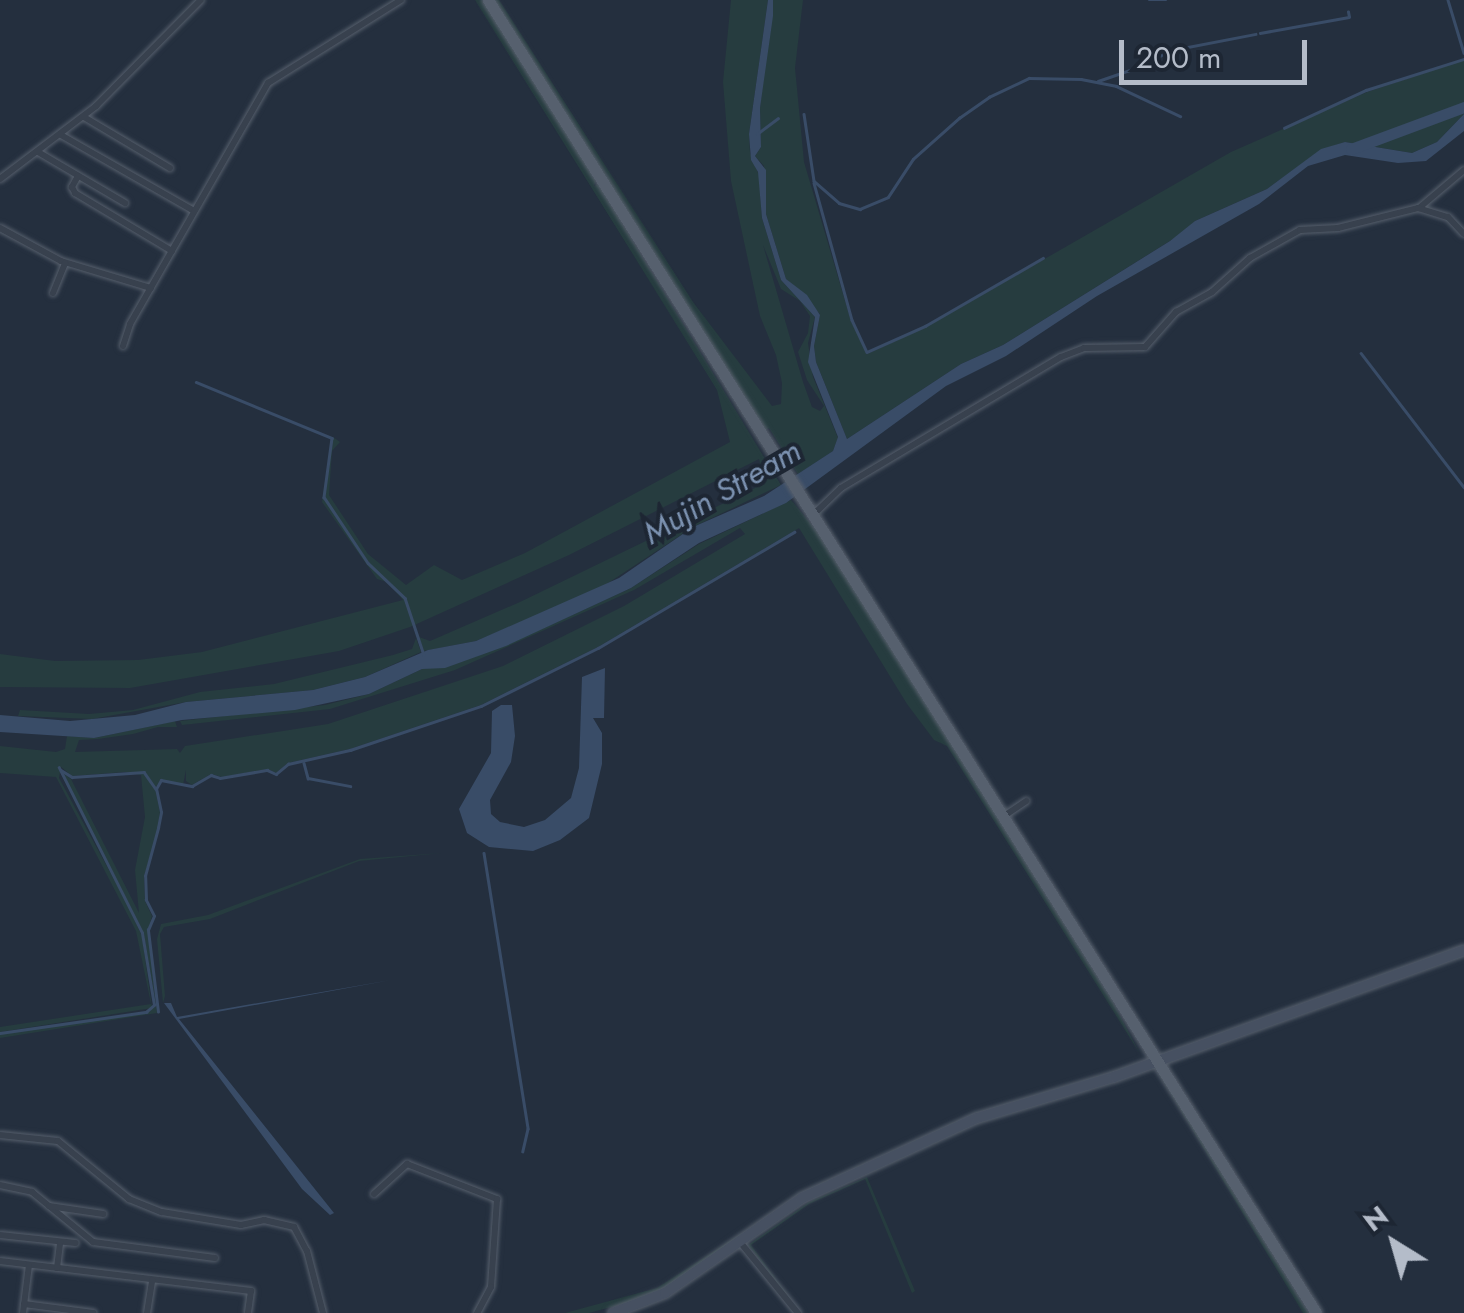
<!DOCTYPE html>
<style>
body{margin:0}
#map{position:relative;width:1464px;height:1313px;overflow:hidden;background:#242f3e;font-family:Jost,sans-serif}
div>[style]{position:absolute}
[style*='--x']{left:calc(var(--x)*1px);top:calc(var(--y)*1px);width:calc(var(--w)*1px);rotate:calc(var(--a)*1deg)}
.green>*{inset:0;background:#263c3f}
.water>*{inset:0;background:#394c67}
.stream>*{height:2.5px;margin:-1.25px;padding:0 1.25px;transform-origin:1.25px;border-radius:1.25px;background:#394c67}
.river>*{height:11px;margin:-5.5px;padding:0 5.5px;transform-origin:5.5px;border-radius:5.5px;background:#394c67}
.roads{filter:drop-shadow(0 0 2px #565f6c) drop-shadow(0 0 2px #565f6c)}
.minor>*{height:6px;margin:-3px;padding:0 3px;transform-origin:3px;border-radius:3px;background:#38414e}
.secondary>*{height:10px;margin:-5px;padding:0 5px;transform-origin:5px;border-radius:5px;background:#465061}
.primary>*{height:11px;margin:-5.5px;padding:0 5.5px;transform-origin:5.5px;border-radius:5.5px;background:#56606e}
span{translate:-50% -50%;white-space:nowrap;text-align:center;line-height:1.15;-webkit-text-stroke:8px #1d2633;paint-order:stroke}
.water-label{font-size:32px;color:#7c92b1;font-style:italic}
.north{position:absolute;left:1344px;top:1193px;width:100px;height:100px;-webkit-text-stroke:8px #1d2633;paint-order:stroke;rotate:323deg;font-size:28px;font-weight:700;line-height:40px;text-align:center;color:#b4bcc9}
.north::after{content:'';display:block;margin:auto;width:35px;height:45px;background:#b4bcc9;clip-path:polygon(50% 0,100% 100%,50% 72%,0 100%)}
.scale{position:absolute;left:1119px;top:40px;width:188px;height:45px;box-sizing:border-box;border:5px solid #b4bcc9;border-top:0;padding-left:12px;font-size:30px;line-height:35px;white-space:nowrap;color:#b4bcc9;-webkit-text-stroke:8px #1d2633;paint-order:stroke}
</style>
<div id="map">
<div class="green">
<i style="clip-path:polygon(475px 0,482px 0,596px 180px,594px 186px,598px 184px,781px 485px,693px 527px,599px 589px,476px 641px,424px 651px,419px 637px,430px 641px,520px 602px,755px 488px,763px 475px,759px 459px,569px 555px,410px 627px,339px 651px,130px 688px,0 687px,0 654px,55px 661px,138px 660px,202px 652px,403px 600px,387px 582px,377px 579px,322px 502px,333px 437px,340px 442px,332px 451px,329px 495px,368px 554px,406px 585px,434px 565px,462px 580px,525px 553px,730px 442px,717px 390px)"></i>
<i style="clip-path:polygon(evenodd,492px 0,499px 0,693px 302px,772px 406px,781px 404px,782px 383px,776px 355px,760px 316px,731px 181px,723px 82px,731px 0,768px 0,749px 134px,750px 153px,759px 175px,762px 218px,781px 280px,815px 317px,808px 343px,813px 377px,838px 438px,833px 451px,818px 461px,798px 474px,769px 428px,764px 430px,492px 0,763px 245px,781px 289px,800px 301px,810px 316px,808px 333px,798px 352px,807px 380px,824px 406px,820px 411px,812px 407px,803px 382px,763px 245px)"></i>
<i style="clip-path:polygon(773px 0,803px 0,795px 68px,804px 162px,851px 321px,867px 354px,926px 327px,1231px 152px,1367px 92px,1464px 60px,1464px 114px,1437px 142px,1412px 153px,1345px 142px,1321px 150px,1267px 189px,1195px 221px,1189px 229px,1003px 345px,961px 364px,847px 439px,816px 362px,814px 346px,820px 314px,786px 279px,766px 214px,764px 166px,755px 156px,761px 147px,760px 108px)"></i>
<i style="clip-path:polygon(evenodd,791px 500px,822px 537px,1113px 1002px,1140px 1054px,947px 746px,934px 740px,907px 704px,799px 528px,598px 647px,481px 705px,350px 749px,288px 763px,276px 773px,268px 769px,222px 777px,211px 774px,192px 785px,186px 781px,186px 770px,183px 785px,161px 780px,155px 788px,160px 812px,158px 828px,144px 877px,145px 901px,152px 916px,148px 930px,157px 1013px,0 1038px,0 1034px,147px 1013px,156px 1006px,144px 935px,126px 902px,142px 936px,152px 1008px,0 1032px,0 1027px,151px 1004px,136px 931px,56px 777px,0 773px,0 746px,56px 752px,65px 749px,67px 736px,94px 738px,175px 721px,177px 727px,158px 727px,133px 734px,98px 739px,79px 740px,75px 752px,177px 749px,180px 753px,185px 746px,328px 724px,503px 666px,624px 606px,745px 534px,740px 528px,634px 590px,455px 670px,330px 709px,182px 725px,180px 721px,325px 705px,369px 694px,422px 669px,505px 646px,631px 588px,699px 544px,791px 500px,61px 767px,72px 776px,125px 772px,141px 775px,145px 817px,135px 870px,139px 913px,71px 779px,60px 771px,117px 885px,59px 778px,61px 767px)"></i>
<i style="clip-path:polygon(416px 638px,421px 652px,365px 677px,313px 690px,186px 702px,92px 719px,18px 716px,20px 710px,89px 714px,133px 710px,200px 692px,274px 684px,393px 655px,412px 649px)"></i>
<i style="clip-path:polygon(442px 853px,359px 861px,210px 919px,164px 927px,160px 934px,165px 996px,163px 1003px,157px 939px,161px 924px,208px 915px,360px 859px)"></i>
<i style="clip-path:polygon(1158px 1073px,1162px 1078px,1309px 1313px,1303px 1313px)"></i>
<i style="clip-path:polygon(867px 1177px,915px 1291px,912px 1293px,865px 1179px,809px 1204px,751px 1245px,801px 1313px,748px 1245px,809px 1202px)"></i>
<i style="clip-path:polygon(745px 1231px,672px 1284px,644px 1298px,589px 1313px,565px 1313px,657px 1288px)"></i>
</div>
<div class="water">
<i style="clip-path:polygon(768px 0,773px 0,773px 16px,760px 108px,761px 147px,755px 156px,766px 170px,766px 214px,786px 279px,807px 295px,820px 315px,814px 346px,816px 362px,847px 439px,961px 364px,1003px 345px,1170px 241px,1195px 221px,1267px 189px,1321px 149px,1345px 142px,1412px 153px,1437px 142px,1464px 114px,1464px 131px,1426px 161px,1398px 163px,1345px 155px,1308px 166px,1259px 204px,1097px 296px,1006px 356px,946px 386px,786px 503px,699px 543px,631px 588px,506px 646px,445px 668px,422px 669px,369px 694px,295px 710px,182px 720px,94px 738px,0 732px,0 715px,70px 721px,135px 715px,186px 702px,313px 690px,365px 677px,428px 650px,476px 641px,619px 578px,693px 527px,764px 496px,833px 451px,838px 437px,808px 362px,815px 317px,781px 280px,762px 218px,758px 172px,751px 160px,749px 134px)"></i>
<i style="clip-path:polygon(605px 668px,604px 718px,593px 718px,602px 733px,602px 764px,589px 818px,560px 840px,533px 851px,489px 847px,467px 833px,459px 809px,491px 753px,492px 711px,501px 705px,512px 705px,515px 736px,511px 762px,490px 800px,491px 814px,500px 822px,524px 827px,545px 820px,571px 798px,579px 768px,582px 677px)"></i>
<i style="clip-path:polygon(391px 980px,179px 1019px,334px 1213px,330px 1215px,302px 1189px,164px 1003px,171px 1003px,177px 1017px)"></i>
</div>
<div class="stream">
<i style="--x:1149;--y:0;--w:17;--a:0"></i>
<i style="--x:1448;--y:0;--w:55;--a:73.2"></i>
<i style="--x:1260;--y:33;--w:90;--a:-10.2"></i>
<i style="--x:1349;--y:17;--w:5;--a:-101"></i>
<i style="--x:1098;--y:81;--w:55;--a:-19.1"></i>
<i style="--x:1150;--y:63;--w:21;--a:-35"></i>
<i style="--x:1167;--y:51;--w:90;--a:-10.9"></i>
<i style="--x:804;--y:114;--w:68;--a:81.5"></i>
<i style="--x:814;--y:181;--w:33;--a:41"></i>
<i style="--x:839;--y:203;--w:22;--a:16"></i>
<i style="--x:860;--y:209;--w:30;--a:-23"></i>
<i style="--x:888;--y:197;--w:45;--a:-56.7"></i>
<i style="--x:913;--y:159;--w:62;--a:-41.7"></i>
<i style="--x:959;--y:118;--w:37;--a:-35"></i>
<i style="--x:989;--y:97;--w:44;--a:-25.4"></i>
<i style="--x:1029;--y:78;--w:52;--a:1.1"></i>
<i style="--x:1081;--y:79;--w:36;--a:11"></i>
<i style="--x:1116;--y:86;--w:71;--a:25.1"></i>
<i style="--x:1284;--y:128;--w:90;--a:-24.9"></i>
<i style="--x:1366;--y:90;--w:103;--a:-17.6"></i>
<i style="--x:757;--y:134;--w:26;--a:-37"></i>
<i style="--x:814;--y:183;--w:142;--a:74.5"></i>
<i style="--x:852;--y:320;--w:35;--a:65"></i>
<i style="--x:867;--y:352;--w:64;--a:-24.1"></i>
<i style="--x:925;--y:326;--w:136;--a:-30"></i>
<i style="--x:1361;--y:353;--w:169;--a:52.5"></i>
<i style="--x:196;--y:382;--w:147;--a:22.4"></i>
<i style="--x:332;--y:438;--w:60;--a:97.7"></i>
<i style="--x:324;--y:497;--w:79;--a:56.3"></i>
<i style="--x:368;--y:563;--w:51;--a:43.4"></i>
<i style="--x:405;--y:598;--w:60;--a:71.6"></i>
<i style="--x:304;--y:763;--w:16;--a:75"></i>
<i style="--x:308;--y:778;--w:43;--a:10.8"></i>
<i style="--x:61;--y:770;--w:13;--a:32"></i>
<i style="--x:72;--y:777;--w:72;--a:-4"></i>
<i style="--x:144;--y:772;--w:21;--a:55"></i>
<i style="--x:484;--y:853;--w:279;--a:80.9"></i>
<i style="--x:528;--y:1129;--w:23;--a:103"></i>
<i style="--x:158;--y:1012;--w:83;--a:-97"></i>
<i style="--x:148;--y:930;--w:15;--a:-67"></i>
<i style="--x:154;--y:916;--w:18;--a:-117"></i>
<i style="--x:146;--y:900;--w:24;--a:-92"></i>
<i style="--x:145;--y:876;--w:50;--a:-74.8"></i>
<i style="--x:158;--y:828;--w:16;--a:-79"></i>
<i style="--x:161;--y:812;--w:24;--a:-102"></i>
<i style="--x:156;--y:789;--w:10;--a:-61"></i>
<i style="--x:161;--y:780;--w:32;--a:11"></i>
<i style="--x:192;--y:786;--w:22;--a:-30"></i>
<i style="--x:211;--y:775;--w:9;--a:18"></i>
<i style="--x:220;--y:778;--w:48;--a:-9.7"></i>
<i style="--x:267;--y:770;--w:10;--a:24"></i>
<i style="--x:276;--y:774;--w:16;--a:-40"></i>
<i style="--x:288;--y:764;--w:64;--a:-12.7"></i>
<i style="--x:350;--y:750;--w:138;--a:-18.6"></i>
<i style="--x:481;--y:706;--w:131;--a:-26.4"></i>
<i style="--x:598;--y:648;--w:228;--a:-30.6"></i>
<i style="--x:0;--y:1033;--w:148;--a:-8.2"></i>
<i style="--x:146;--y:1012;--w:11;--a:-41"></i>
<i style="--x:154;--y:1005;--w:73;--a:-99.5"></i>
<i style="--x:142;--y:933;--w:185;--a:-116.7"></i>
</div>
<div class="river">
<i style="--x:1351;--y:149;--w:121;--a:-20.4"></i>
</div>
<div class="roads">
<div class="minor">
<i style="--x:84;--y:117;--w:100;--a:30.7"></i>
<i style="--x:61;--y:135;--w:153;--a:29.7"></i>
<i style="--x:38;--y:152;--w:101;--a:30.4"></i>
<i style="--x:78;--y:176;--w:13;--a:119"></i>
<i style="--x:72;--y:187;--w:7;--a:63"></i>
<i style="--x:75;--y:193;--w:113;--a:30.9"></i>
<i style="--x:0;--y:179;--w:121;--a:-37.2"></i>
<i style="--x:96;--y:106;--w:149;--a:-45.3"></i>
<i style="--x:1419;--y:208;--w:59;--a:-40.2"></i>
<i style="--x:0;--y:228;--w:69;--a:28.4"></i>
<i style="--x:61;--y:261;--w:94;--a:16.7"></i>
<i style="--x:53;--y:293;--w:32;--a:-68"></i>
<i style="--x:123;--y:346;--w:23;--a:-72"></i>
<i style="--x:130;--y:324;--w:278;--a:-60.2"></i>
<i style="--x:268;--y:83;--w:157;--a:-32"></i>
<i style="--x:814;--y:514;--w:37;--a:-44"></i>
<i style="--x:841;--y:488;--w:256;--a:-30.8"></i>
<i style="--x:1061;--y:357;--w:25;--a:-21"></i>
<i style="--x:1084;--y:348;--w:61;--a:-0.9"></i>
<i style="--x:1145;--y:347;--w:47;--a:-48.5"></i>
<i style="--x:1176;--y:312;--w:41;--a:-29.1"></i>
<i style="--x:1212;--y:292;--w:51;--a:-41.8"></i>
<i style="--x:1250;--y:258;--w:57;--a:-29.2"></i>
<i style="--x:1300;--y:230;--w:38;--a:-3"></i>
<i style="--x:1338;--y:228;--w:82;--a:-14"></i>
<i style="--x:1418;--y:208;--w:31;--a:17"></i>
<i style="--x:1448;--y:217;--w:23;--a:47"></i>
<i style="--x:1004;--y:816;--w:27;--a:-34"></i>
<i style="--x:0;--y:1135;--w:58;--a:5.9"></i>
<i style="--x:58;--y:1141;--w:92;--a:39.2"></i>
<i style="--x:129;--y:1199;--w:35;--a:22"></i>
<i style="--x:162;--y:1212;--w:80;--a:9.3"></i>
<i style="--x:241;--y:1225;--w:24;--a:-12"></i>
<i style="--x:264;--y:1220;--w:31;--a:13"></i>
<i style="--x:294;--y:1227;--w:27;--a:62"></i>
<i style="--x:307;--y:1251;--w:64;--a:75.5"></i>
<i style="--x:0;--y:1185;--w:33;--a:12"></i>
<i style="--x:32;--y:1192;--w:79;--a:39.3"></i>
<i style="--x:93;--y:1242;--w:123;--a:7.5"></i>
<i style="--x:374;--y:1194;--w:45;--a:-42.3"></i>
<i style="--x:407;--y:1164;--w:97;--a:21.3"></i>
<i style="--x:497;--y:1199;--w:88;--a:93.9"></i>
<i style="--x:491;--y:1287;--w:30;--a:118"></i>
<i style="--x:49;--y:1206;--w:55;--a:8.4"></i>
<i style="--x:0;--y:1235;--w:76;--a:6"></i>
<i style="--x:740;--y:1242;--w:92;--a:50.8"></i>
<i style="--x:0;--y:1261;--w:253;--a:6.8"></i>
<i style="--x:251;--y:1291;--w:22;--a:98"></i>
<i style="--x:57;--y:1268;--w:26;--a:-83"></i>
<i style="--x:24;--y:1304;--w:70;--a:7.4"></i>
<i style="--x:23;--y:1313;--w:48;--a:-82.9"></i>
<i style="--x:147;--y:1313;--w:33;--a:-81"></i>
</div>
<div class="secondary">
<i style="--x:613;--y:1313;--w:56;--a:-21"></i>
<i style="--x:665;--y:1293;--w:167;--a:-34.7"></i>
<i style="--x:802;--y:1198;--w:192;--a:-24.6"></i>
<i style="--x:977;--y:1118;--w:143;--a:-16.7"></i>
<i style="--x:1114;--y:1077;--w:372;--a:-19.9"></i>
</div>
<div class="primary">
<i style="--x:488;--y:0;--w:1552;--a:57.76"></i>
</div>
</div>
<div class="water-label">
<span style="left:722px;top:492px;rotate:-30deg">Mujin Stream</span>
</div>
<div class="north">N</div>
<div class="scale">200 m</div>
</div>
